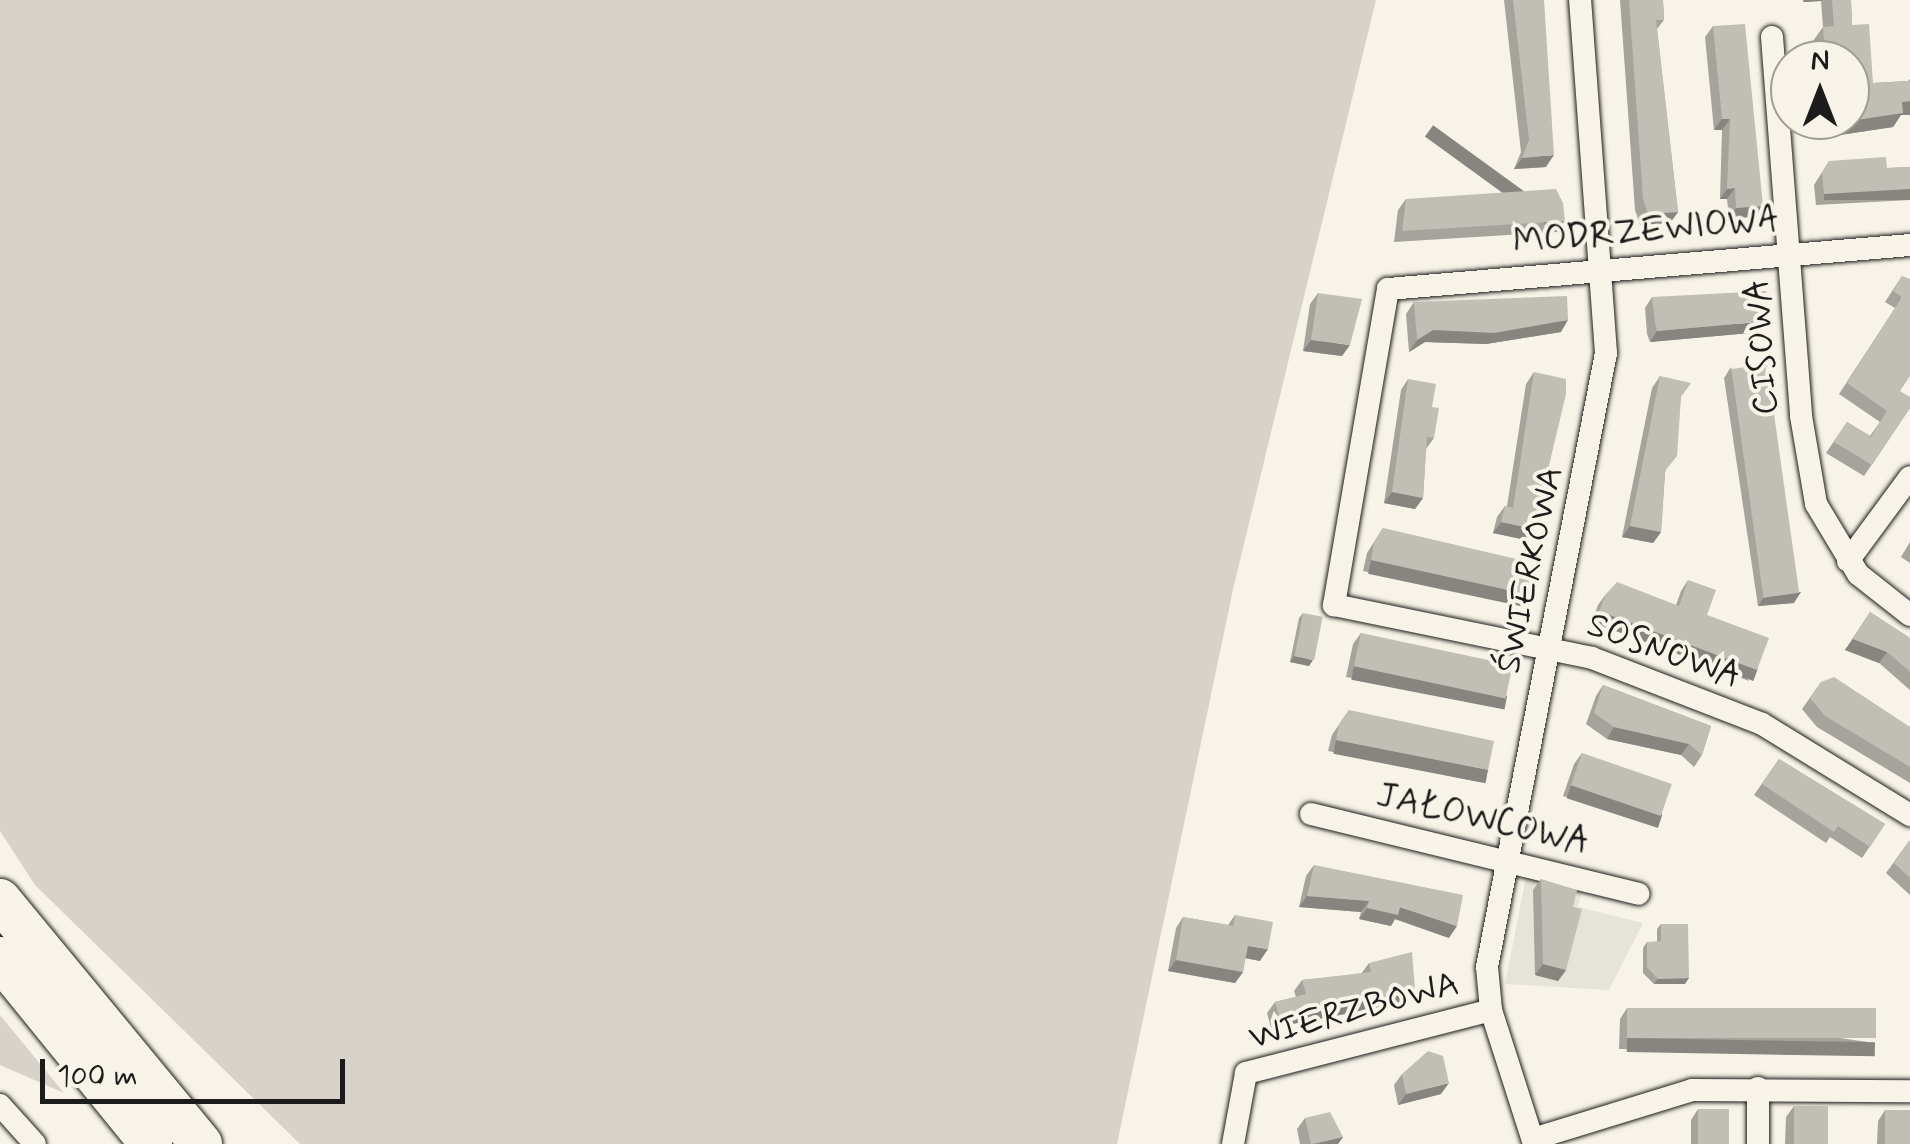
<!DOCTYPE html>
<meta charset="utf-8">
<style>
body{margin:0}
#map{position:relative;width:1910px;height:1144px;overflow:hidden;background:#f7f3e8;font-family:Mynerve,sans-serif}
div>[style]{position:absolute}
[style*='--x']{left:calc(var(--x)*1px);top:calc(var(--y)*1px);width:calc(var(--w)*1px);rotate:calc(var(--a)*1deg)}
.built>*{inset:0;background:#e6e3d9}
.green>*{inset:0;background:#d7d3cb}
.roads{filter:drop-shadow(0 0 2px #1c1c1c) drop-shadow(0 0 2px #1c1c1c)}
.street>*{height:22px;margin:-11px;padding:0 11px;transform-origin:11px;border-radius:11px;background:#f7f3e8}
.highway>*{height:42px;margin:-21px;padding:0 21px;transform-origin:21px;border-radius:21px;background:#f7f3e8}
.wall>*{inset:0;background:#a5a39c}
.shaded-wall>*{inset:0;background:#86857f;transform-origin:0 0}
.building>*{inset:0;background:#c0beb5;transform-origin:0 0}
span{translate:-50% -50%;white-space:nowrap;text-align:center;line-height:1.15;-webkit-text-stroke:8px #f7f3e8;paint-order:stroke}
.street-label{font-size:35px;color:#1c1c1c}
.north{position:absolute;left:1770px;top:40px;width:100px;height:100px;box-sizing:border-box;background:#f7f3e8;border:2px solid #9f9d96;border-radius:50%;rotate:0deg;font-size:28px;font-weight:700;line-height:40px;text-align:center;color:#1c1c1c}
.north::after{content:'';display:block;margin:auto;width:35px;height:45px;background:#1c1c1c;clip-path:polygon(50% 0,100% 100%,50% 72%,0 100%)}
.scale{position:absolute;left:40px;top:1059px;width:305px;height:45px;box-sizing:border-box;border:5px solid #1c1c1c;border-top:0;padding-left:12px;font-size:30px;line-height:35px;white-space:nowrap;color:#1c1c1c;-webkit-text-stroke:8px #f7f3e8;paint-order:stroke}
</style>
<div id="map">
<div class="built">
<i style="clip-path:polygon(1526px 877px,1581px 892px,1578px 907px,1643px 923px,1609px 990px,1505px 984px)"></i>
</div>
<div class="green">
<i style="clip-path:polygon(0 0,1376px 0,1234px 585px,1117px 1144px,300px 1144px,35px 885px,0 831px)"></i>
<i style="clip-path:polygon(0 1015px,64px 1093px,0 1065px)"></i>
</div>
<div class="roads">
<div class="street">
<i style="--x:1772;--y:37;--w:380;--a:85.6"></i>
<i style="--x:1801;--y:416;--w:89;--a:80.3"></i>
<i style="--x:1816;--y:504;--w:82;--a:59"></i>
<i style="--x:1858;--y:574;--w:66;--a:38.3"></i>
<i style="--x:1910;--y:245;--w:524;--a:175.18"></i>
<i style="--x:1388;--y:289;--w:321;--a:99.7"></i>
<i style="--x:1334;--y:605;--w:263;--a:11.6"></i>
<i style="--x:1592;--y:658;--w:182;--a:21.2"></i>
<i style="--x:1762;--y:724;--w:174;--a:31.6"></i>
<i style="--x:1848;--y:561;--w:104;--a:-53.6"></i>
<i style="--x:1311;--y:814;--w:337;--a:13.7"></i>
<i style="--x:1758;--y:1088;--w:56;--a:90"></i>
<i style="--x:0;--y:1105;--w:52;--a:48.1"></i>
<i style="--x:1533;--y:1139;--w:166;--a:-17.1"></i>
<i style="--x:1692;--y:1090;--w:218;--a:0.3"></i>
<i style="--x:1233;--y:1144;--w:72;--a:-79.6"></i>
<i style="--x:1246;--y:1073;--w:253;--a:-14.4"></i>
<i style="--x:1534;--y:1144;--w:141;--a:-107.8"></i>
<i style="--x:1491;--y:1010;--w:43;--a:-95.3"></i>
<i style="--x:1487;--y:967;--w:625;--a:-79.03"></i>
<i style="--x:1606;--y:353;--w:354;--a:-94.2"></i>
</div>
<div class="highway">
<i style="--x:0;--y:900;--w:316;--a:50.5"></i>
<i style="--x:0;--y:958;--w:240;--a:50.9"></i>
</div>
</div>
<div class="wall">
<i style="clip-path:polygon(1504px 0,1544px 0,1546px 167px,1514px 169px,1521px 152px)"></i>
<i style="clip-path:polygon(1620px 0,1663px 0,1664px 20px,1657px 29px,1678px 212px,1670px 223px,1640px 225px,1635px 210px)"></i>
<i style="clip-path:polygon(1803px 0,1851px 0,1852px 25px,1873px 83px,1908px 81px,1910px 79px,1910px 115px,1901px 115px,1893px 127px,1820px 138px,1819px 120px,1850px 120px,1850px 60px,1814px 60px,1813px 41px,1823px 27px,1821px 1px,1803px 2px)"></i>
<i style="clip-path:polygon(1713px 26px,1763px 206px,1755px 217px,1729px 218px,1727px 199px,1720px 199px,1722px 130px,1714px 130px,1705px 37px)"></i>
<i style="clip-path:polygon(1829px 161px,1887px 168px,1910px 167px,1910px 200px,1816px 205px,1814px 185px)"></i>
<i style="clip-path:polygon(1406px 199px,1565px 221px,1557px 232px,1394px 242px,1398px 210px)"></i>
<i style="clip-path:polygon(1902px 276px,1900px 391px,1910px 408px,1864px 476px,1826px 453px,1847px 422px,1870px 436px,1880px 422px,1839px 394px,1895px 308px,1885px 302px)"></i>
<i style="clip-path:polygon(1318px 293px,1342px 356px,1303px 351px,1310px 304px)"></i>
<i style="clip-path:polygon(1652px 297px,1761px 332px,1650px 342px,1647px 334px,1645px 308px)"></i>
<i style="clip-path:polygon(1414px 302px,1561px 332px,1486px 344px,1425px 342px,1409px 352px,1406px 314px)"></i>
<i style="clip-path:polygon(1731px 367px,1794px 603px,1758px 606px,1724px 378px)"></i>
<i style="clip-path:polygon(1534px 372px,1534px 529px,1526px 540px,1493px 533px,1497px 517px,1505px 506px,1507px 506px,1526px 384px)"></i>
<i style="clip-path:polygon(1660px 376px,1681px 398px,1665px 473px,1661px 532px,1653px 543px,1622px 537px,1652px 388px)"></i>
<i style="clip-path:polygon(1408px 379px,1432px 407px,1434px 438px,1426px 449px,1423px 498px,1415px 509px,1384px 503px,1401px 390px)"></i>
<i style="clip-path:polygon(1383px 528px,1519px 605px,1363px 571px,1367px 553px)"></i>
<i style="clip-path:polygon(1910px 542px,1910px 563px,1901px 557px)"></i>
<i style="clip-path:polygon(1688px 580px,1707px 615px,1749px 681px,1592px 622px,1598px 605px,1606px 594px,1676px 605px,1681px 591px)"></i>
<i style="clip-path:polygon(1870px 612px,1910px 638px,1910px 690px,1879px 663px,1845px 650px)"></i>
<i style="clip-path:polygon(1303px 613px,1309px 666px,1290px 662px,1299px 618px)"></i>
<i style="clip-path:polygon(1361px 633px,1499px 707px,1346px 677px,1353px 644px)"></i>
<i style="clip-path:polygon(1821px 682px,1910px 727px,1910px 783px,1817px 727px,1802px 709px)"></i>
<i style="clip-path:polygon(1603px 685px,1711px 726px,1702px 755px,1694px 767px,1681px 755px,1607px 739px,1586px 724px,1596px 696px)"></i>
<i style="clip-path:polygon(1349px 710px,1480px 782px,1328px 751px,1332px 735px)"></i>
<i style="clip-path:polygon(1582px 753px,1662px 814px,1654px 825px,1563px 796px,1574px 764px)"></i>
<i style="clip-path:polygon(1779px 759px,1885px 824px,1862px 858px,1830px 837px,1826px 843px,1754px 795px)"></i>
<i style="clip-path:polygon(1909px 841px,1910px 842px,1910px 895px,1886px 873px)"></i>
<i style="clip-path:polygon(1314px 865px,1449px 938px,1395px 919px,1391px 926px,1359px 919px,1361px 912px,1299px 907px,1306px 876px)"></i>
<i style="clip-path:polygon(1541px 879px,1573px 907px,1566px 970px,1558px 981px,1535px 975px,1533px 890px)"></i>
<i style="clip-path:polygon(1235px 915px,1260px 961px,1245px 958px,1243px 972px,1235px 983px,1168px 971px,1176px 928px,1183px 917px,1228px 925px)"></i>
<i style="clip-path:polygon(1661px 924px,1685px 984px,1654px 984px,1643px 973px,1643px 948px,1647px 942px,1657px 942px,1657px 929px)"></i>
<i style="clip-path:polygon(1369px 963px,1415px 990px,1408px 1002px,1271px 1028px,1267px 1013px,1275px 1002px,1296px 997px,1294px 991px,1302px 980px,1361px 974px)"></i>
<i style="clip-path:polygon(1627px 1008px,1875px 1043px,1867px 1054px,1619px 1049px,1620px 1019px)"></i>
<i style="clip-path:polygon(1402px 1074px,1441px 1094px,1398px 1105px,1394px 1085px)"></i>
<i style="clip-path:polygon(1794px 1106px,1828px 1144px,1785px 1144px,1786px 1117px)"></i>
<i style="clip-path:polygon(1698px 1109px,1729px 1144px,1691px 1144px,1691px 1120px)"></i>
<i style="clip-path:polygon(1885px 1110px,1910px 1144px,1877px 1144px,1878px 1121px)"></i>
<i style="clip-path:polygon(1305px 1118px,1343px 1137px,1338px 1144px,1300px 1144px,1297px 1129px)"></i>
</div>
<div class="shaded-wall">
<i style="clip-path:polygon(1805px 0,1822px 0,1821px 1px,1803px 2px)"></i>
<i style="clip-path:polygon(1910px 101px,1910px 115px,1901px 115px,1893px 127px,1820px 138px,1830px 124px,1902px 102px)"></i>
<i style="clip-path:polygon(1722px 119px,1730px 119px,1722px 130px,1714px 130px)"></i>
<i style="clip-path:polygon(1554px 155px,1546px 167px,1514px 169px,1522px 158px)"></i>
<i style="clip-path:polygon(1735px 188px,1727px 199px,1720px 199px,1727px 189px)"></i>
<i style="left:1910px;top:189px;width:11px;height:86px;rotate:90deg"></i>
<i style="clip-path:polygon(1763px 206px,1755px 217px,1729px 218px,1736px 208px)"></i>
<i style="clip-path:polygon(1678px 212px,1670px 223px,1640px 225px,1648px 214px)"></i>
<i style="left:1565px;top:221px;width:14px;height:163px;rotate:126deg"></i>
<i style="clip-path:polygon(1568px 320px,1561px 332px,1486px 344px,1425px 342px,1409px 352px,1417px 340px,1433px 330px)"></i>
<i style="clip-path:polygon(1769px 321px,1761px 332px,1650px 342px,1657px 331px)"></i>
<i style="clip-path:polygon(1311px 340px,1350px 345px,1342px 356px,1303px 351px)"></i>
<i style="clip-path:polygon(1392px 492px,1423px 498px,1415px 509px,1384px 503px)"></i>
<i style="clip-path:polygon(1501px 522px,1534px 529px,1526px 540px,1493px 533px)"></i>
<i style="clip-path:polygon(1630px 526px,1661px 532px,1653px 543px,1622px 537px)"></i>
<i style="left:1371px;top:560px;width:159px;height:14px;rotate:12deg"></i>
<i style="clip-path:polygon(1801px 592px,1794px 603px,1758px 606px,1766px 594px)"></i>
<i style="left:1599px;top:611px;width:169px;height:13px;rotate:20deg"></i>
<i style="clip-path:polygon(1853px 639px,1887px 652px,1879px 663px,1845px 650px)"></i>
<i style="clip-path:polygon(1294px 656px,1313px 660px,1309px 666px,1290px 662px)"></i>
<i style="left:1354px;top:666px;width:156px;height:14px;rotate:11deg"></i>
<i style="clip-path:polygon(1614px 727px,1689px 744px,1681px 755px,1607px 739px)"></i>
<i style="left:1336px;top:740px;width:155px;height:14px;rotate:11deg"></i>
<i style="left:1571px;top:785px;width:96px;height:14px;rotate:18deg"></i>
<i style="clip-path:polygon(1307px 896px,1369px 901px,1361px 912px,1299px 907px)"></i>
<i style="clip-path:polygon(1400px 907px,1457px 926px,1449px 938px,1395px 919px,1391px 926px,1359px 919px,1367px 908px)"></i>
<i style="clip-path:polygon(1248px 946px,1268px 949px,1260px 961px,1240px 957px)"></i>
<i style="clip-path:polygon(1176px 960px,1243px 972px,1235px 983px,1168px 971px)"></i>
<i style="clip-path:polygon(1543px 964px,1566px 970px,1558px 981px,1535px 975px)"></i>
<i style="clip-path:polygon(1689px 978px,1685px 984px,1654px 984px,1658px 979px)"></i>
<i style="clip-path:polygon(1415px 990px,1408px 1002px,1271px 1028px,1279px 1017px)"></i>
<i style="left:1627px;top:1038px;width:248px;height:14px;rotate:1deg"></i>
<i style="clip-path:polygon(1449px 1083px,1441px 1094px,1398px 1105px,1406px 1094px)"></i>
<i style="clip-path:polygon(1343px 1137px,1338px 1144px,1316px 1144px)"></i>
</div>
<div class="building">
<i style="clip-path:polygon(1513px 0,1544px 0,1554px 155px,1522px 158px,1529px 140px)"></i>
<i style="clip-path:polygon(1629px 0,1663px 0,1664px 20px,1656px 20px,1678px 212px,1648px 214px,1643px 199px)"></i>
<i style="clip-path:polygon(1832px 0,1851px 0,1852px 25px,1869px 24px,1873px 83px,1910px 81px,1910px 101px,1902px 102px,1903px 113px,1830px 124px,1830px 120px,1850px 120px,1850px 60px,1825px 60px,1823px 27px,1834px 26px)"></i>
<i style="clip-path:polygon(1745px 24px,1763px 206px,1736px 208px,1735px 188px,1727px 189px,1730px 119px,1722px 119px,1713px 26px)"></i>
<i style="clip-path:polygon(1886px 157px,1887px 168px,1910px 167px,1910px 189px,1824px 194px,1822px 173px,1829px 161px)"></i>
<i style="clip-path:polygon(1556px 189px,1563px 203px,1565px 221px,1402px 231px,1406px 199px)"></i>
<i style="clip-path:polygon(1902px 276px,1910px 279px,1910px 376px,1900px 391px,1910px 397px,1910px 408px,1872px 465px,1834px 442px,1847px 422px,1871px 437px,1887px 411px,1847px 383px,1902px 297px,1893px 291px)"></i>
<i style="clip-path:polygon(1766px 291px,1769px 321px,1657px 331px,1655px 323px,1652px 297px)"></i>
<i style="clip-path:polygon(1318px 293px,1362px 299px,1350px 345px,1311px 340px)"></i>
<i style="clip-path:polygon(1567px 296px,1568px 320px,1494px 333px,1433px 330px,1417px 340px,1414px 302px)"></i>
<i style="left:1767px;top:364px;width:231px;height:36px;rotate:82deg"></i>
<i style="clip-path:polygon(1534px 372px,1566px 379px,1566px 394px,1534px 529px,1501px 522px,1505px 506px,1513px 508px)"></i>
<i style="clip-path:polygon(1660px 376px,1691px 383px,1681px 397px,1677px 456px,1665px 471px,1661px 532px,1630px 526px)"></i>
<i style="clip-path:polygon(1408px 379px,1436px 384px,1432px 407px,1439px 408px,1434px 438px,1427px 437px,1423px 498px,1392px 492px)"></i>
<i style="clip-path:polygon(1383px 528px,1525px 561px,1531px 573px,1526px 594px,1371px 560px,1374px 542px)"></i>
<i style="clip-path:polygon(1688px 580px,1716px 590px,1707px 615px,1769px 638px,1757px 670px,1599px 611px,1606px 594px,1617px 582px,1679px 606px)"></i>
<i style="clip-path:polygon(1870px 612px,1910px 638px,1910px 672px,1887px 652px,1853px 639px)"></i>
<i style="left:1303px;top:613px;width:20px;height:44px;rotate:11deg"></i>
<i style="left:1361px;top:633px;width:155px;height:34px;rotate:12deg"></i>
<i style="clip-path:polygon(1834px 677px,1910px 727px,1910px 767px,1825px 716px,1810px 698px,1821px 682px)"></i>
<i style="clip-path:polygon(1603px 685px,1711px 726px,1702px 755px,1689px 744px,1614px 727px,1594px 713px)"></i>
<i style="clip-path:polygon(1349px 710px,1494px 741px,1488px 770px,1336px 740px,1339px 724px)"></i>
<i style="left:1582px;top:753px;width:95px;height:34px;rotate:19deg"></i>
<i style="clip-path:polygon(1779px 759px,1885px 824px,1870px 847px,1838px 826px,1834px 832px,1762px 784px)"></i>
<i style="clip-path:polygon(1909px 841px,1910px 842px,1910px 878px,1894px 863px)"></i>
<i style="clip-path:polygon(1314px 865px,1463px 895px,1457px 926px,1400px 907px,1398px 915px,1367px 908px,1369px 901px,1307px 896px)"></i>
<i style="clip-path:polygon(1541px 879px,1577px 890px,1573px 907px,1582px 909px,1566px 970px,1543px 964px)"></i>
<i style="clip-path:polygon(1235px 915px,1273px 922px,1268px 949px,1248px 946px,1243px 972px,1176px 960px,1183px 917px,1233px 926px)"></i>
<i style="clip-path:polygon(1661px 924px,1688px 924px,1689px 978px,1658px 979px,1647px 967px,1647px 942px,1661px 941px)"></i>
<i style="clip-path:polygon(1412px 952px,1415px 990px,1279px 1017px,1275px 1002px,1306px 994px,1302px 980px,1371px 972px,1369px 963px)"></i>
<i style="left:1627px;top:1008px;width:249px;height:30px"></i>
<i style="clip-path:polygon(1428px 1051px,1443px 1056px,1449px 1083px,1406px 1094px,1402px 1074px)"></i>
<i style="left:1794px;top:1106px;width:34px;height:38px"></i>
<i style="left:1698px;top:1109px;width:31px;height:35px"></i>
<i style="left:1885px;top:1110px;width:25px;height:34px"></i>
<i style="clip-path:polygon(1330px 1112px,1343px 1137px,1311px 1144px,1305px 1118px)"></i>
</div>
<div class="street-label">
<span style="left:1646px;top:231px;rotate:-5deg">MODRZEWIOWA</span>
<span style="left:1762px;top:347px;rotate:-94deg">CISOWA</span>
<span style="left:1530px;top:570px;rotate:-78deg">ŚWIERKOWA</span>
<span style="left:1664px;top:651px;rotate:20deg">SOSNOWA</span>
<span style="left:1483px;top:819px;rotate:13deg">JAŁOWCOWA</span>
<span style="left:1354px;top:1011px;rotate:-15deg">WIERZBOWA</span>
</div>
<div class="north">N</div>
<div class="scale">100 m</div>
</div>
